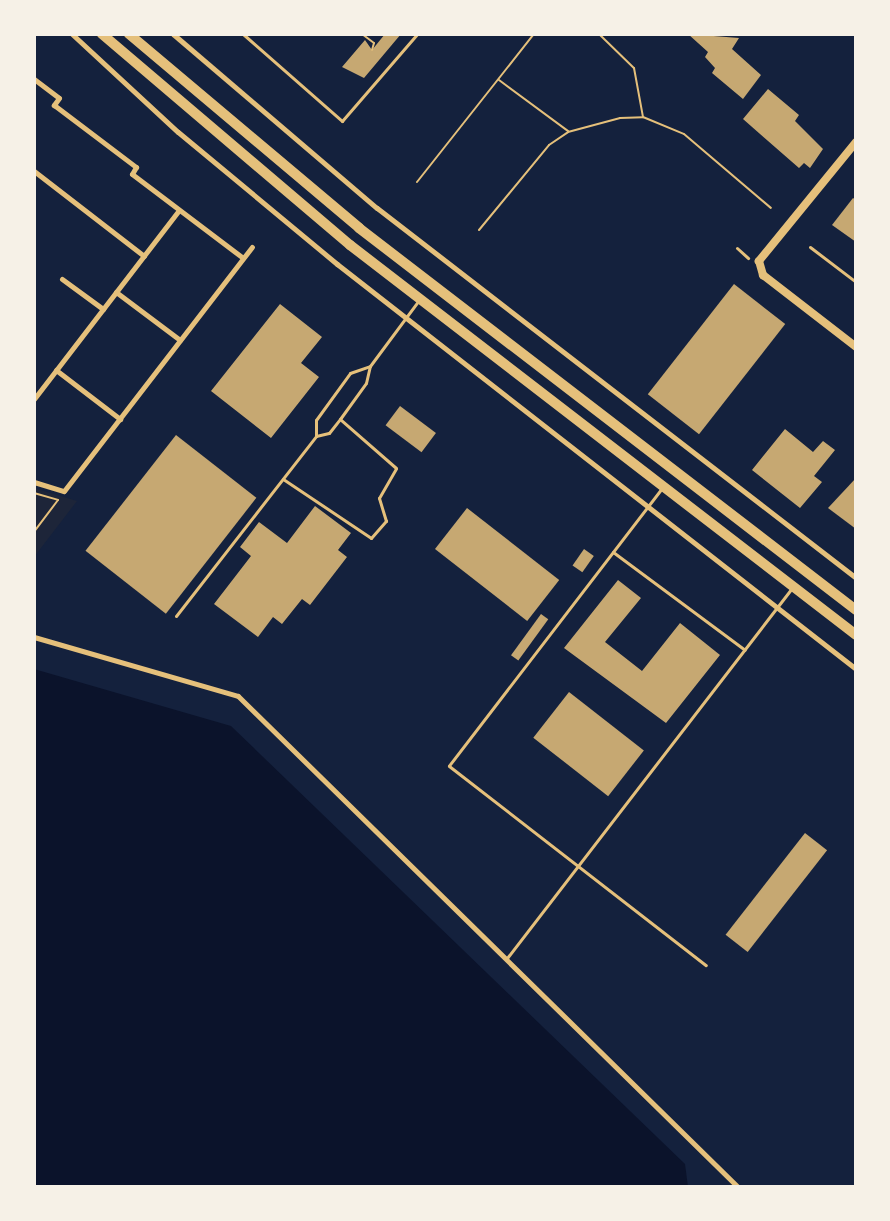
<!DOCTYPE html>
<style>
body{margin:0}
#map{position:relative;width:890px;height:1221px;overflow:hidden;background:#14213d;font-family:"Asap Condensed",sans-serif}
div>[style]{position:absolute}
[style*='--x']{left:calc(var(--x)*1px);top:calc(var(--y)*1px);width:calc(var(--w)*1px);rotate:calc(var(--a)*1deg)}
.green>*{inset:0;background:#1d2539}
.water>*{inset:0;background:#0b132b}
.building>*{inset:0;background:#c6a872;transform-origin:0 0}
.path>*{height:2px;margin:-1px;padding:0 1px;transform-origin:1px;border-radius:1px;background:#e5c07b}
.service>*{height:3px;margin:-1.5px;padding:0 1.5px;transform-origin:1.5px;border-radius:1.5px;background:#e5c07b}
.pedestrian>*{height:5px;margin:-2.5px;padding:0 2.5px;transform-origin:2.5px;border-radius:2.5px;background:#e5c07b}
.tertiary>*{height:8px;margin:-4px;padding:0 4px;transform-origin:4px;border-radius:4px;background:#e5c07b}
.primary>*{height:10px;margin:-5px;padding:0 5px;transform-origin:5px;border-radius:5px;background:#e5c07b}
span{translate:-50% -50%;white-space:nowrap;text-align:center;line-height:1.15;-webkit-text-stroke:6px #f6f1e7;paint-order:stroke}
.frame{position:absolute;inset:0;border:36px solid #f6f1e7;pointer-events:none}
</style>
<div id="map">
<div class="green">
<i style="clip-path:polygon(34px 488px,77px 501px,34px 557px)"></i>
</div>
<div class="water">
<i style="clip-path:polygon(34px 669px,231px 726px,685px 1164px,688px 1187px,34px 1187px)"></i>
</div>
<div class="building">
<i style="clip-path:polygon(385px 34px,401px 34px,364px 78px,342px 67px,365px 40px,372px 50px)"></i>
<i style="clip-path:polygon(688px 34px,739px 38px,732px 49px,761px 75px,743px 99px,712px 73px,715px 68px,705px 57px,708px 52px)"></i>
<i style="clip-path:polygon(768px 89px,799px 115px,795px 121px,823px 149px,810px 168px,804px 163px,799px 168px,743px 119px)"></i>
<i style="clip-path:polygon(853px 198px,856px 200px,856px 242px,832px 225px)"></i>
<i style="left:734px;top:284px;width:65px;height:140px;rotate:38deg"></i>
<i style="clip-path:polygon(280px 304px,322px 337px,301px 363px,319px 377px,271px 438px,211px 391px)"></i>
<i style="left:400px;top:406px;width:45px;height:24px;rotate:37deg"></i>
<i style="clip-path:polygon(785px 429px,813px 452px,823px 441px,835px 450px,814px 476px,822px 482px,800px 508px,752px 470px)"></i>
<i style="left:176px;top:435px;width:102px;height:147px;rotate:38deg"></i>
<i style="clip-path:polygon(856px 478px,856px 529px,828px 508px)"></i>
<i style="clip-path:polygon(315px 506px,351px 533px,338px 550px,347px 557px,310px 605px,302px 599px,282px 624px,273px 617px,258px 637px,214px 604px,251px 556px,240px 547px,259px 522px,287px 543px)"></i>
<i style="left:467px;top:508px;width:117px;height:52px;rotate:38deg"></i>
<i style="left:584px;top:549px;width:12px;height:20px;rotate:35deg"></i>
<i style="clip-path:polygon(618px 580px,641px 598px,605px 642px,642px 671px,680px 623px,720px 655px,666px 723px,564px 648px)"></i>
<i style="left:541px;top:614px;width:9px;height:51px;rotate:36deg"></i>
<i style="left:569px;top:692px;width:95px;height:58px;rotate:38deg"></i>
<i style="left:805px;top:833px;width:28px;height:129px;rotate:38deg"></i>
</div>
<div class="path">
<i style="--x:362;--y:34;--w:15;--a:37"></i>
<i style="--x:374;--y:43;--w:7;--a:106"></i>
<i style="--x:599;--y:34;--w:49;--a:44.2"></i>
<i style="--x:634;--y:68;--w:50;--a:79.6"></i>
<i style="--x:499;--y:80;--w:86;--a:36.5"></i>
<i style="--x:417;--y:182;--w:189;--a:-51.7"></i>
<i style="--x:479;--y:230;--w:110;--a:-50.5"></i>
<i style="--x:549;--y:145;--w:23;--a:-34"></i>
<i style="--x:568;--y:132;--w:54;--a:-15.1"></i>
<i style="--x:620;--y:118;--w:23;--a:-2"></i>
<i style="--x:643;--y:117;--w:44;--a:22.5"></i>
<i style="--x:684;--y:134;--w:114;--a:40.4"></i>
<i style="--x:34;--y:493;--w:25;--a:16"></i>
<i style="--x:58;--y:500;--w:40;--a:127"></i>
</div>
<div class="service">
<i style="--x:243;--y:34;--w:132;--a:41.3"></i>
<i style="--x:342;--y:121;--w:115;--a:-49.2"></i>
<i style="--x:810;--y:247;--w:58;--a:37.3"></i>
<i style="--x:737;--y:248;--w:15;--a:42"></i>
<i style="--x:316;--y:436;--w:13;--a:-13"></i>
<i style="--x:329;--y:433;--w:18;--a:-52"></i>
<i style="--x:340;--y:419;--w:44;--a:-54.2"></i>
<i style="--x:366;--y:383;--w:17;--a:-77"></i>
<i style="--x:370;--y:366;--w:82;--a:-53.4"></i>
<i style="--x:283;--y:479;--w:106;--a:33.8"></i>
<i style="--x:371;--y:538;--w:23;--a:-49"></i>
<i style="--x:386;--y:521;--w:24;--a:-107"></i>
<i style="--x:379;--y:498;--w:34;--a:-60"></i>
<i style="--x:396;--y:468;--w:74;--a:-138.8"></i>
<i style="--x:662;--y:488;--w:350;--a:127.5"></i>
<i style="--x:449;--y:766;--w:325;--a:37.8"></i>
<i style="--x:613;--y:552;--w:164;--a:36.6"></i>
<i style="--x:176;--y:616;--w:228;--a:-52.1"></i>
<i style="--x:316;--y:436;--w:16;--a:-90"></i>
<i style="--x:316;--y:420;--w:58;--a:-54.1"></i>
<i style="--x:350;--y:373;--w:21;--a:-19"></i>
<i style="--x:507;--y:958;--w:467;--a:-52.4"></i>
</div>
<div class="pedestrian">
<i style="--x:72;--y:34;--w:144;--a:42.8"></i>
<i style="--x:178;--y:132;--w:207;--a:39.7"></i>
<i style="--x:337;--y:264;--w:658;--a:37.97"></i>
<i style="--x:173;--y:34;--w:268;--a:40.5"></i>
<i style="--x:377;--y:208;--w:605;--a:37.68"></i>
<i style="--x:34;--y:79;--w:31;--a:37"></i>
<i style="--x:59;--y:98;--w:9;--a:126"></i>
<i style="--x:54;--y:105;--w:103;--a:37.1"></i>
<i style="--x:136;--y:167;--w:8;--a:120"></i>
<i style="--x:132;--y:174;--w:139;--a:37.1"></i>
<i style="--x:34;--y:171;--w:139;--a:37.7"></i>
<i style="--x:62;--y:279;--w:51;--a:36.2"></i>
<i style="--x:116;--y:292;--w:80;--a:36.9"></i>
<i style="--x:56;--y:370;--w:81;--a:37.4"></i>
<i style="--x:34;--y:399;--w:238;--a:-52.5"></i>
<i style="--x:34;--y:482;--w:31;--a:17"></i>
<i style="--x:64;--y:491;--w:308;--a:-52.4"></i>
<i style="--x:34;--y:637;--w:212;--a:16.1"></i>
<i style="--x:238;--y:696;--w:701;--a:44.48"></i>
</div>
<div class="tertiary">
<i style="--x:856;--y:142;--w:154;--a:129.2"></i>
<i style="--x:759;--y:261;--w:15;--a:74"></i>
<i style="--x:763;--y:275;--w:118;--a:37.7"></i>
</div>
<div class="primary">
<i style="--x:102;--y:34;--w:326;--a:40.4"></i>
<i style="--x:350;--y:245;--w:639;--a:37.62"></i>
<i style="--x:129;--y:34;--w:301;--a:40.1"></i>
<i style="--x:359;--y:228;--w:627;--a:37.55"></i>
</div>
<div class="frame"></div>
</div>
